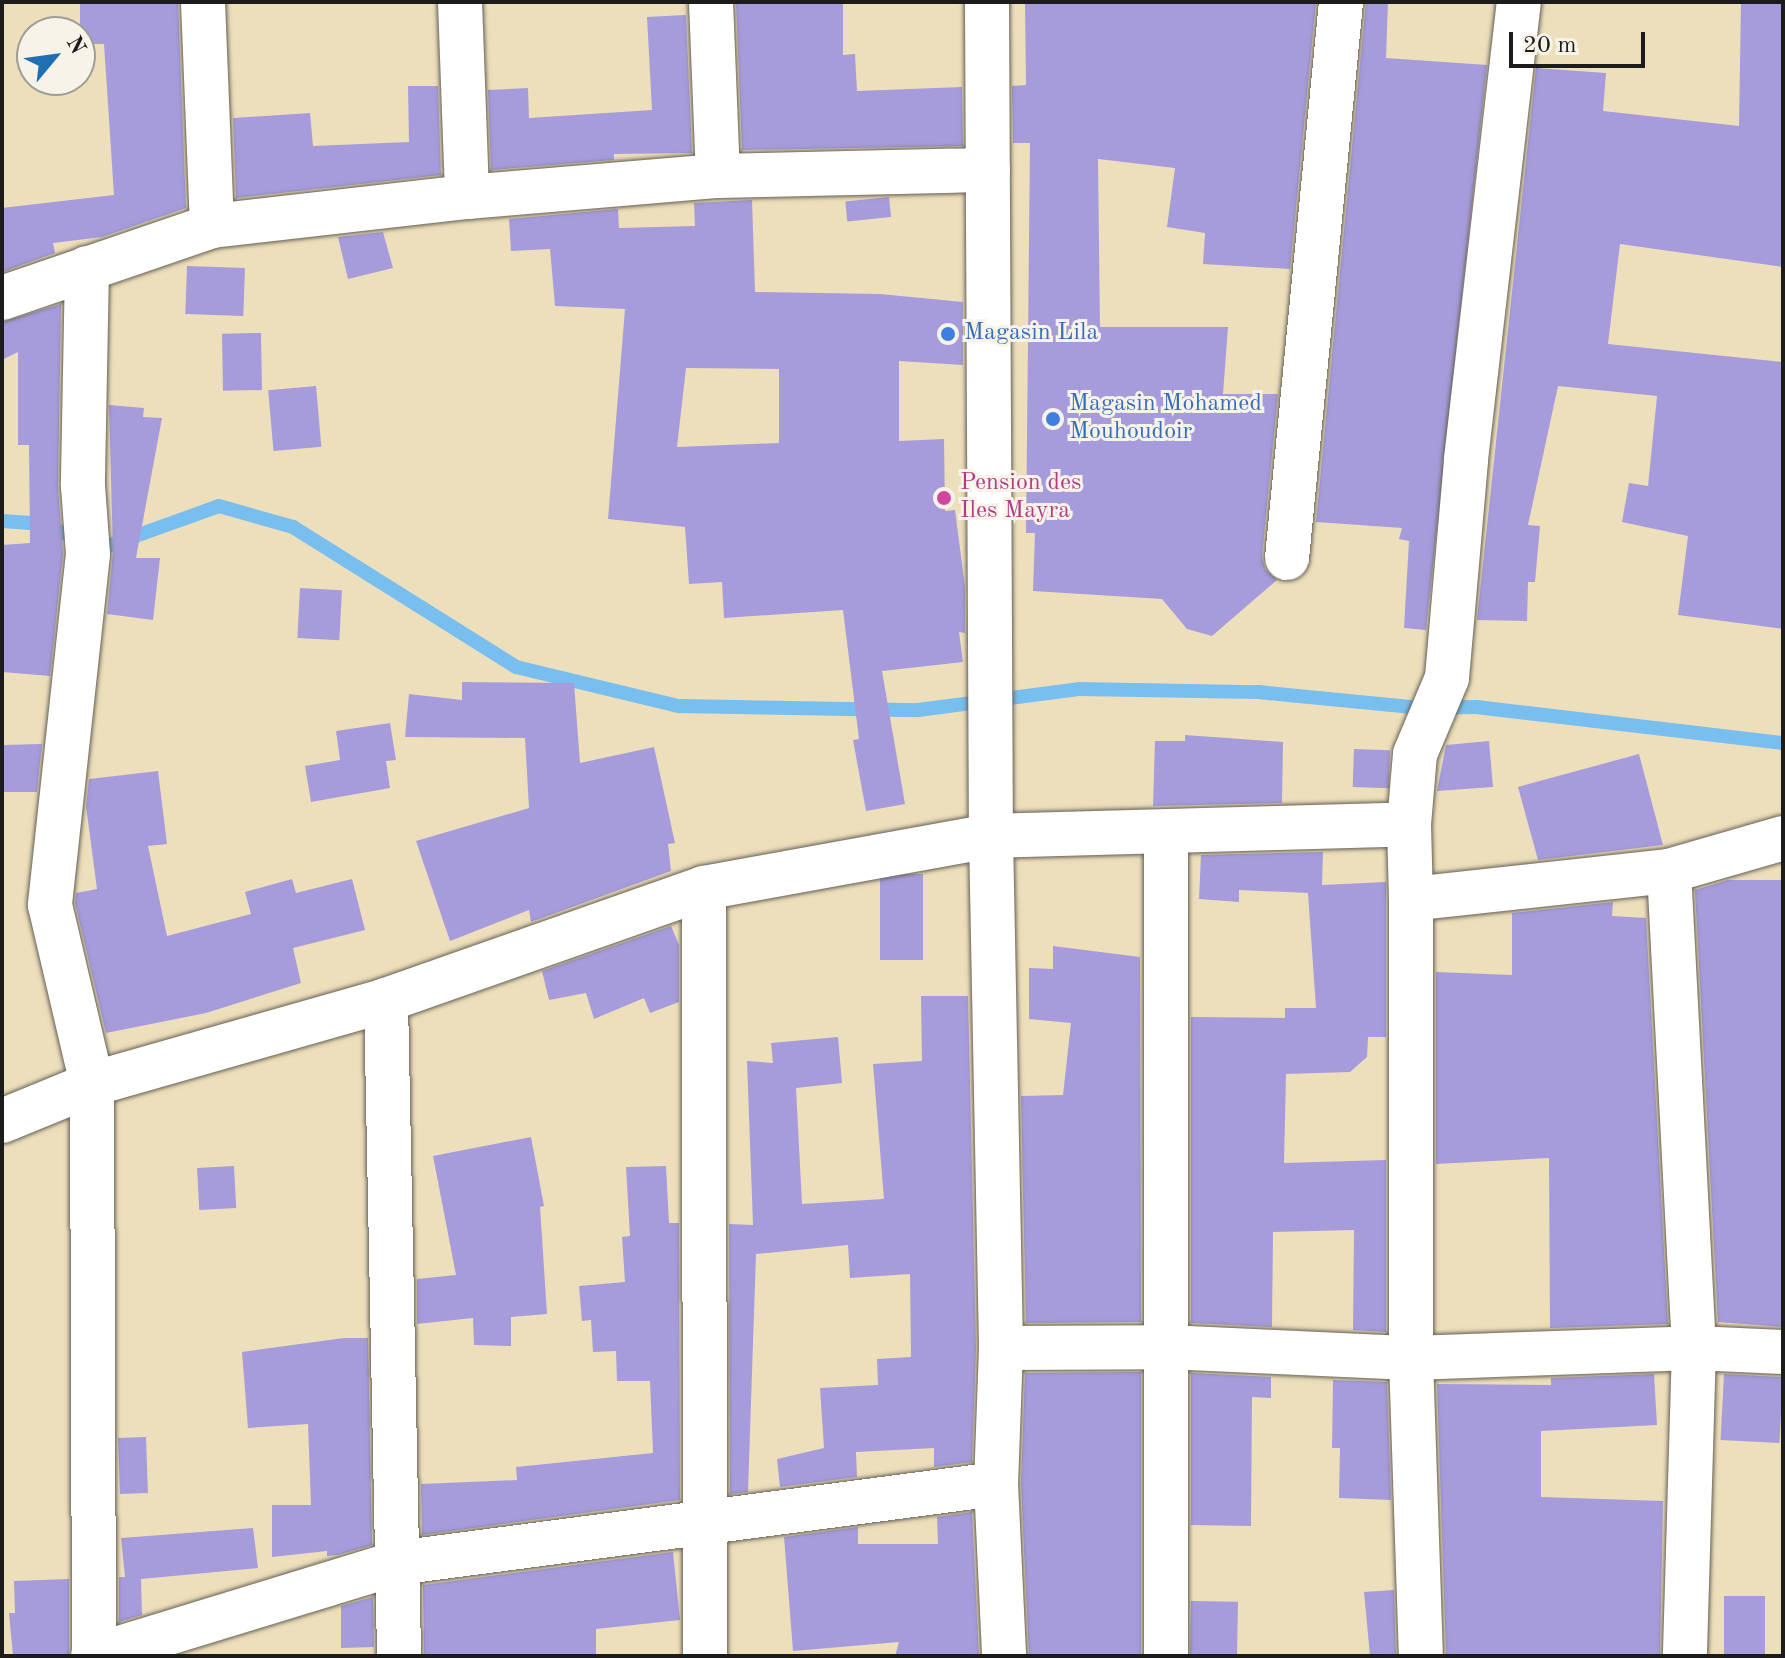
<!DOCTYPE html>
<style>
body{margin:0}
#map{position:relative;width:1785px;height:1658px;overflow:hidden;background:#eddfbc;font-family:"Old Standard TT",serif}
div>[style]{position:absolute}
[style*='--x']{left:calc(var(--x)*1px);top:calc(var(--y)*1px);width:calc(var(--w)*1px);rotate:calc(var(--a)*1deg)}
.stream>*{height:14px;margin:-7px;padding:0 7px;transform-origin:7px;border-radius:7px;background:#78bff0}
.building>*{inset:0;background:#a69cdc;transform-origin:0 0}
.roads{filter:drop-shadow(0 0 2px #656054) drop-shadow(0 0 2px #656054)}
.street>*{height:44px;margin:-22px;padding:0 22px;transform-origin:22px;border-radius:22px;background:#fff}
.dots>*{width:22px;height:22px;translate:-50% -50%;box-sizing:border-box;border:4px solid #f7f3e8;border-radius:50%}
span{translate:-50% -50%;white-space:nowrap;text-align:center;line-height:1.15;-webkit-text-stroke:6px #f7f3e8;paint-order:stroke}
.shop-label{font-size:24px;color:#366cbe}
.left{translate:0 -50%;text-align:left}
.hotel-label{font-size:24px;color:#b23c85}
.frame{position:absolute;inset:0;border:4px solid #1c1c1c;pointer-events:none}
.north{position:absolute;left:16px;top:16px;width:80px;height:80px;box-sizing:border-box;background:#f7f3e8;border:2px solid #9f9d96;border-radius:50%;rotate:61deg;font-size:22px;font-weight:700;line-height:32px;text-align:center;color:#1c1c1c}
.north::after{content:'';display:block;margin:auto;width:28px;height:36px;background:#1f6fb2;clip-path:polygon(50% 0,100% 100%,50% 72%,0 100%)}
.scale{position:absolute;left:1509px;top:32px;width:136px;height:36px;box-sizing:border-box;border:4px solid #1c1c1c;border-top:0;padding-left:10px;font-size:24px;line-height:28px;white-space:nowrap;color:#1c1c1c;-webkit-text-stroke:6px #f7f3e8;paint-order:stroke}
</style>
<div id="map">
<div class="stream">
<i style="--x:2;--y:521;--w:39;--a:4"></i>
<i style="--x:41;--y:524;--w:66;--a:21.5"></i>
<i style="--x:102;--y:548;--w:124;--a:-19.7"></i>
<i style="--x:219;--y:506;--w:77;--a:15.8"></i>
<i style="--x:293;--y:527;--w:263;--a:32.1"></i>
<i style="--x:516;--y:667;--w:168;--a:13.5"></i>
<i style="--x:679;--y:706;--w:239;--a:1"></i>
<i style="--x:918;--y:710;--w:162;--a:-7.4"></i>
<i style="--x:1079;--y:689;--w:179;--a:1"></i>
<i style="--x:1258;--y:692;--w:163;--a:5.6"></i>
<i style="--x:1420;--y:708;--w:56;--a:-1"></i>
<i style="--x:1476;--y:707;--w:309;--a:6.7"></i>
</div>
<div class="building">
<i style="clip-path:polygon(80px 2px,178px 2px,186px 208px,102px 237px,53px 243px,55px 253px,2px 272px,2px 208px,114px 195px,104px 44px,80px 44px)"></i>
<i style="clip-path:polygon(736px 2px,843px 2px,843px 55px,855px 54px,857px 91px,962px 87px,963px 146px,742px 150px)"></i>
<i style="clip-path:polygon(1025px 2px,1316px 2px,1290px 269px,1203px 264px,1205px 233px,1167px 227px,1175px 168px,1098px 159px,1100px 327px,1228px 327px,1223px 394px,1278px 394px,1262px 556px,1265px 569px,1277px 580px,1212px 636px,1187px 629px,1162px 599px,1033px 591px,1035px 533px,1026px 533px,1030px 143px,1013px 143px,1012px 86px,1026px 85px)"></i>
<i style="clip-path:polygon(1366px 2px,1388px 2px,1386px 58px,1487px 65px,1426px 630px,1404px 628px,1409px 541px,1399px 539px,1402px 528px,1316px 522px)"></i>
<i style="clip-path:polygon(1741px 2px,1783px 2px,1783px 267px,1620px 244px,1608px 344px,1783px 362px,1783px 629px,1678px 615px,1688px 536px,1622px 522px,1629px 483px,1648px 486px,1657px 396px,1558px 386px,1528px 525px,1540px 526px,1535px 582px,1528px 582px,1527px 621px,1477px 620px,1536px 68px,1606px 73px,1603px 111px,1739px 126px)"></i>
<i style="clip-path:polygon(686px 15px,692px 153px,614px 154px,614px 160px,491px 170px,488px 90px,528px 88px,529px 118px,652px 110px,647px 17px)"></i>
<i style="clip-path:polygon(408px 86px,438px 86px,441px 175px,236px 198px,233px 118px,310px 113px,313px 146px,409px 142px)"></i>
<i style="left:889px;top:197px;width:20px;height:44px;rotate:84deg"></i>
<i style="clip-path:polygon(evenodd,752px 200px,755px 292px,880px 294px,963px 302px,963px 365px,899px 361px,899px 441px,944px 439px,945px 511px,955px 510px,965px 587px,965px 633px,959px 632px,963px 662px,882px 671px,905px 804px,866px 811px,853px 740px,859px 739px,843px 610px,724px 618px,722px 582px,689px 584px,685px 527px,608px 519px,625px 309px,555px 306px,550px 249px,511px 251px,509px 219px,618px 209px,619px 228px,695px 226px,694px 203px,752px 200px,686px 368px,779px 369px,779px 443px,677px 447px,686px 368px)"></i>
<i style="clip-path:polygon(383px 232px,393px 268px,348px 279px,338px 237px)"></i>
<i style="left:187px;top:266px;width:58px;height:48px;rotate:2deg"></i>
<i style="clip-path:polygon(61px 304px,58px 486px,63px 554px,50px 676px,2px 672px,2px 545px,30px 543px,29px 445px,18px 445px,18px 352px,2px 360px,2px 322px)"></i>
<i style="left:261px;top:333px;width:57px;height:39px;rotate:89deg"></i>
<i style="left:316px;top:386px;width:61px;height:48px;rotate:85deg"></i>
<i style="clip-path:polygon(109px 405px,144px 408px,143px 417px,162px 418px,136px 558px,160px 558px,153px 620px,107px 614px,113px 552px)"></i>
<i style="left:300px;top:588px;width:42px;height:50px;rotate:3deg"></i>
<i style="clip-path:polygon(462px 682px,574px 683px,580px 763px,654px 747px,675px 843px,668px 844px,671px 871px,531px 922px,529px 910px,450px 941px,416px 841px,529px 808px,525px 738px,405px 737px,409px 694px,462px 700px)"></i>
<i style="clip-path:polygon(390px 723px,396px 760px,386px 761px,390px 788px,311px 802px,305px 766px,340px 760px,336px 731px)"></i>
<i style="clip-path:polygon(1185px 735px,1283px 742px,1282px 803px,1153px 806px,1155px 741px,1185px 741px)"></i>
<i style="clip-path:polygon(1489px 741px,1493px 787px,1437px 791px,1446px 745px)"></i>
<i style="clip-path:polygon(42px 744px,37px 792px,2px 792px,2px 745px)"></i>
<i style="left:1354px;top:749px;width:36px;height:38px;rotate:2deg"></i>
<i style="clip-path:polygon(1639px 754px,1663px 845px,1538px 860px,1518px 787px)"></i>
<i style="clip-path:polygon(158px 771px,167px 844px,148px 846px,167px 936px,251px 914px,245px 892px,292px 879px,296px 893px,352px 879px,365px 930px,293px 948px,301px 983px,206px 1013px,106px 1033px,75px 903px,76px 893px,97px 889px,86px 806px,89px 779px)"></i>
<i style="clip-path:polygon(1323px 852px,1322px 885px,1386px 882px,1386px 1037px,1368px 1037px,1367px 1057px,1350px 1072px,1286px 1074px,1284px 1163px,1386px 1160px,1386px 1332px,1353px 1330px,1354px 1230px,1273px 1232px,1272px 1327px,1191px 1323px,1191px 1017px,1285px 1018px,1285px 1008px,1316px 1008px,1308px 893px,1239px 890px,1239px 902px,1199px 899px,1201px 855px)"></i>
<i style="left:923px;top:874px;width:86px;height:43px;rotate:90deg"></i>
<i style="clip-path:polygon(1728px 880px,1783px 880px,1783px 1327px,1718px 1322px,1695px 890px)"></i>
<i style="clip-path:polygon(1613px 902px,1612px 916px,1646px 918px,1668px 1324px,1550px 1328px,1549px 1158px,1436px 1164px,1436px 972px,1512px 975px,1512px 913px)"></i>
<i style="clip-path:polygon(671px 926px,679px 945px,679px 1002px,650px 1013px,644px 998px,594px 1019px,586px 993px,549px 1000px,542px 971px)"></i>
<i style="clip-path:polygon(1053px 946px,1140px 957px,1141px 1322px,1026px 1323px,1021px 1096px,1063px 1095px,1071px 1023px,1029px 1019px,1029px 968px,1053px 969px)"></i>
<i style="clip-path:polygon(921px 996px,968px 996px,976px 1348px,972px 1462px,934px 1467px,934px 1448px,856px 1452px,857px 1477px,780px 1487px,777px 1459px,824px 1448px,820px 1388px,878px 1385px,877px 1359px,911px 1357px,910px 1274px,850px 1278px,848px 1245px,756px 1254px,748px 1492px,730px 1494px,729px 1224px,753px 1225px,747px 1061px,773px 1063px,771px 1043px,838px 1037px,842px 1083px,796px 1088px,802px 1204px,884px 1199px,873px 1064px,922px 1061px)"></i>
<i style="clip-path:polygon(531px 1137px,544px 1206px,540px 1207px,547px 1314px,511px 1317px,511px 1346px,474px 1345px,473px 1318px,417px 1324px,417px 1279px,456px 1275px,433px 1156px)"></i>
<i style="left:234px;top:1166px;width:42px;height:37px;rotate:87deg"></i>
<i style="clip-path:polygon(666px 1166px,669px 1223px,679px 1223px,680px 1500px,422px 1535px,421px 1484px,517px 1480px,516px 1467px,653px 1453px,650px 1381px,617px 1381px,616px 1351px,593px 1352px,591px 1320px,582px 1321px,579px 1286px,625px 1282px,622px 1237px,630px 1236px,626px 1167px)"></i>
<i style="clip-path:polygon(344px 1338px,368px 1338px,372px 1545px,338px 1555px,327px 1556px,327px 1551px,272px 1557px,272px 1505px,311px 1505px,308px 1424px,248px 1428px,242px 1352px)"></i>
<i style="clip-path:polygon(1141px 1372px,1141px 1656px,1029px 1656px,1021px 1484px,1025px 1373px)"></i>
<i style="clip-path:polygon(1191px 1373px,1271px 1377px,1271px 1398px,1252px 1397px,1251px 1526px,1191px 1525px)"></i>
<i style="clip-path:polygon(1654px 1374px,1657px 1425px,1541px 1431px,1541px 1497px,1663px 1501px,1660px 1656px,1446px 1654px,1437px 1384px,1551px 1385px,1551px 1378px)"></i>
<i style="left:1724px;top:1374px;width:59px;height:66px;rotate:3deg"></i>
<i style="clip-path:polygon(1333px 1380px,1387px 1382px,1391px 1500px,1339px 1498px,1340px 1448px,1332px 1448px)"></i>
<i style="left:146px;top:1437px;width:56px;height:28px;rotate:88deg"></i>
<i style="clip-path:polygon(972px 1512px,979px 1656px,895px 1656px,899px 1642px,793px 1651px,784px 1537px,858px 1527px,858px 1544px,938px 1544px,937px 1517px)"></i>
<i style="clip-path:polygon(253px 1528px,258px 1568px,141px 1579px,142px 1615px,119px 1622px,119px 1577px,125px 1577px,121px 1538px)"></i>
<i style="clip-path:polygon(673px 1552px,680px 1620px,596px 1629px,596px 1656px,424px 1656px,423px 1585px)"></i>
<i style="clip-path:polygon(69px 1579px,69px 1656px,13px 1656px,9px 1613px,15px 1613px,14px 1581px)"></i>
<i style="clip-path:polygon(1394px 1590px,1396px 1656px,1370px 1656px,1364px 1592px)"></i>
<i style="left:1724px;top:1596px;width:41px;height:60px"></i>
<i style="clip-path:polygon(373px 1597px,374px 1647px,341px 1648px,341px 1606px)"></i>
<i style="left:1191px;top:1601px;width:47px;height:55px;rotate:1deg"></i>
</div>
<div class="roads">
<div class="street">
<i style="--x:203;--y:2;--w:224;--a:87.7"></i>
<i style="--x:460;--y:2;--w:195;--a:87.9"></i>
<i style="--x:711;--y:2;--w:174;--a:87.7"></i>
<i style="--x:987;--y:2;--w:834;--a:89.73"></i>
<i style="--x:991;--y:836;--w:512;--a:88.88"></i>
<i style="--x:1001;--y:1348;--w:136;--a:92.1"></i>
<i style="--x:996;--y:1484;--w:172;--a:87.3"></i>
<i style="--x:87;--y:268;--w:218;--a:91.1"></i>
<i style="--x:83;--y:486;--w:68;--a:85.8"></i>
<i style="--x:88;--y:554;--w:353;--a:96.2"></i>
<i style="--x:50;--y:905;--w:184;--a:76.8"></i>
<i style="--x:92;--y:1084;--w:572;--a:89.8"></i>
<i style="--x:2;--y:298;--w:222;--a:-18.9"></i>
<i style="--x:212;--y:226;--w:257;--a:-6.5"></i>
<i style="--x:467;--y:197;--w:252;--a:-4.8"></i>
<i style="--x:718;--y:176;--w:270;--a:-1.3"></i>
<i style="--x:1287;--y:558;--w:559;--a:-84.45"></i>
<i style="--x:1409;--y:824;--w:70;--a:-85.1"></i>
<i style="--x:1415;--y:754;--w:82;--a:-67.2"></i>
<i style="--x:1447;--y:678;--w:220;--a:-85"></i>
<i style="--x:1466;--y:459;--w:460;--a:-83.4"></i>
<i style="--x:1669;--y:871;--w:478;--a:87"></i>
<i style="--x:1694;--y:1348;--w:308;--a:91.7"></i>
<i style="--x:704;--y:888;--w:768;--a:89.93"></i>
<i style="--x:1411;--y:899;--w:459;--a:90"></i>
<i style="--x:1411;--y:1358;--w:298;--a:88.1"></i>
<i style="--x:386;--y:1000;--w:656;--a:88.86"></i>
<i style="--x:2;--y:1121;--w:97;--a:-22.3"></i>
<i style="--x:92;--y:1084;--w:306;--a:-15.9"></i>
<i style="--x:386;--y:1000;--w:337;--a:-19.4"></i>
<i style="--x:704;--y:888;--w:292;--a:-10.3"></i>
<i style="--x:991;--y:836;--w:418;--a:-1.6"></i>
<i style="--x:1409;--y:824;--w:75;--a:88.5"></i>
<i style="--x:1411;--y:899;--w:260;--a:-6.2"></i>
<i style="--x:1669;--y:871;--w:119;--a:-16.1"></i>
<i style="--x:1001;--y:1348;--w:165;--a:-0.3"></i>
<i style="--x:1166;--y:1347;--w:245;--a:2.6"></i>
<i style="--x:1411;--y:1358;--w:283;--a:-2"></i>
<i style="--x:1694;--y:1348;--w:89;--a:2.6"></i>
<i style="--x:93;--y:1656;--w:318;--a:-17"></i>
<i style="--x:397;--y:1563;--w:604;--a:-7.51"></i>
<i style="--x:1166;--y:1656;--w:824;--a:-90"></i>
</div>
</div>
<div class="dots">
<i style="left:948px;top:334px;background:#3f7fe0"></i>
<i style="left:1053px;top:419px;background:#3f7fe0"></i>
<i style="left:944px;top:498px;background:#d1479c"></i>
</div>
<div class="shop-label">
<span class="left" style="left:964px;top:334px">Magasin Lila</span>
<span class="left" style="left:1069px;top:419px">Magasin Mohamed<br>Mouhoudoir</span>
</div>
<div class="hotel-label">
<span class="left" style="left:960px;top:498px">Pension des<br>Iles Mayra</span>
</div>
<div class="frame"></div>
<div class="north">N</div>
<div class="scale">20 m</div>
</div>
